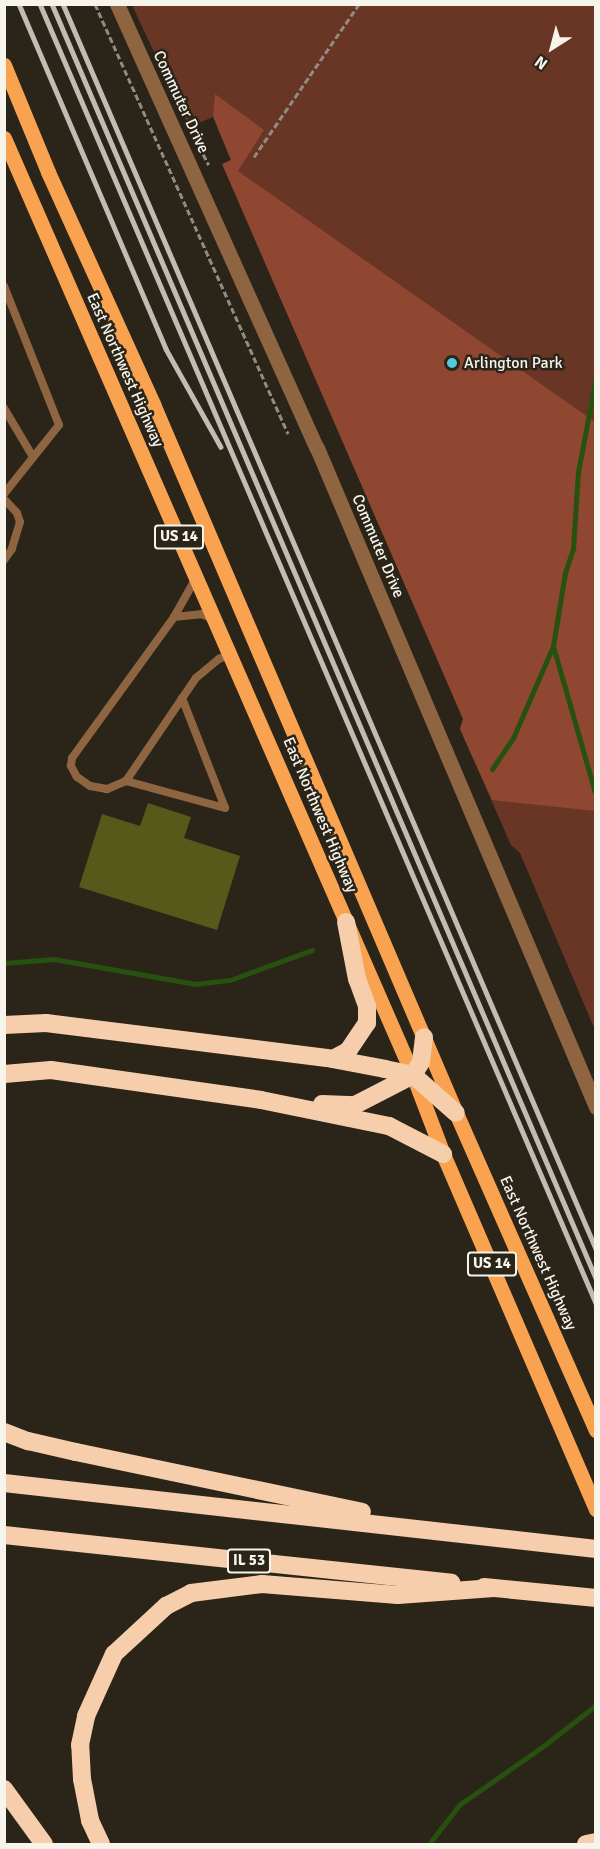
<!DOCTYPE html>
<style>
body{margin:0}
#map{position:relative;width:600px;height:1849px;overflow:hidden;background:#2b2519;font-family:Signika,sans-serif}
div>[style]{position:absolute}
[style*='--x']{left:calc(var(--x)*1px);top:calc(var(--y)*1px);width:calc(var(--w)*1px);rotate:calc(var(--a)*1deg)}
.green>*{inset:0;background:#693525}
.forest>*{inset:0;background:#904731}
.stream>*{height:5px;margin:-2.5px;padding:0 2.5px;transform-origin:2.5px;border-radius:2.5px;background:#27510f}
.building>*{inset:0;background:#57591a}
.path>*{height:3px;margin-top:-1.5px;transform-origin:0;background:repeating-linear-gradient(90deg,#918c82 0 6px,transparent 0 9px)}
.service>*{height:8px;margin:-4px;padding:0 4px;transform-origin:4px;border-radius:4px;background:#8f6541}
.minor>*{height:15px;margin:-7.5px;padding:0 7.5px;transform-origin:7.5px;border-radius:7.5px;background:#8f6541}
.primary>*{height:15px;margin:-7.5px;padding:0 7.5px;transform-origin:7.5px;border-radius:7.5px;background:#f9a351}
.motorway>*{height:18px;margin:-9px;padding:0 9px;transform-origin:9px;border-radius:9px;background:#f7ceab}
.rail>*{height:4.5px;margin:-2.25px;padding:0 2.25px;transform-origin:2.25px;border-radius:2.25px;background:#c1bdb4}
.dots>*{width:16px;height:16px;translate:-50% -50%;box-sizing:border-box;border:3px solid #2b2519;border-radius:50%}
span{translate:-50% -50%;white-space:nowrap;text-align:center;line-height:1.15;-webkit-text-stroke:5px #2b2519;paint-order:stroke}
.shield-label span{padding:2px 4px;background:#2b2519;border:2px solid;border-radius:4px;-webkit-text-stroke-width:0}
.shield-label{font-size:15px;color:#f7f4ec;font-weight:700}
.street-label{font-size:16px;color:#f7f4ec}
.poi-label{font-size:16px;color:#f7f4ec}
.left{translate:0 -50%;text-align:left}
.frame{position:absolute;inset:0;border:6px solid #f7f4ec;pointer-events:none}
.north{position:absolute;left:522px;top:18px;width:60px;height:60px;-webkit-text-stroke:4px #2b2519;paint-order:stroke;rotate:216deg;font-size:16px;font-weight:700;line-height:24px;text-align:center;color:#f7f4ec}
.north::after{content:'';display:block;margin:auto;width:21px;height:27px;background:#f7f4ec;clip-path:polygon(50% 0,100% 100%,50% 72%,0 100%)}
</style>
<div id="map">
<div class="green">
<i style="clip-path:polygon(132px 5px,595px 5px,595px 1030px,520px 853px,511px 845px,460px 729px,463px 719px,213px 117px,189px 127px)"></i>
</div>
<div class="forest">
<i style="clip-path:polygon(215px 94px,264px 130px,238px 171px,595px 422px,595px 811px,492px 800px,460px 729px,463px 719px,222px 164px,231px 160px,213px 116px)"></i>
</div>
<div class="stream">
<i style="--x:553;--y:646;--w:152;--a:74"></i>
<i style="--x:492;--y:769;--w:37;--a:-56"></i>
<i style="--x:513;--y:738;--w:100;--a:-66.5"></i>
<i style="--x:553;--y:646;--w:74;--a:-80.7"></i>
<i style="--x:565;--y:573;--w:25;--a:-72"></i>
<i style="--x:573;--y:549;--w:77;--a:-86.3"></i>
<i style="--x:578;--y:472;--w:97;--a:-79.3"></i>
<i style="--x:4;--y:963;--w:50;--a:-4.6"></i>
<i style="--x:54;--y:959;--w:144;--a:10"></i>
<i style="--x:196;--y:984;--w:34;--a:-7"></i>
<i style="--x:230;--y:980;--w:87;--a:-20.1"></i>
<i style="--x:429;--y:1844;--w:49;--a:-52.4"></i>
<i style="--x:459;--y:1805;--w:106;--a:-35"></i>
<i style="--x:546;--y:1744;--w:63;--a:-38"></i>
</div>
<div class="building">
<i style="clip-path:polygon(148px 803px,191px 817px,184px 838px,240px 856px,217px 930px,79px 887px,102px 814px,140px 826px)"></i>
</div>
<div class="path">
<i style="--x:95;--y:4;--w:471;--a:65.8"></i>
<i style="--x:195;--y:138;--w:30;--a:63"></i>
<i style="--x:254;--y:157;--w:186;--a:-55.5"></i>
</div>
<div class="service">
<i style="--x:4;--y:286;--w:149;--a:68.4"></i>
<i style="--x:59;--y:425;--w:88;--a:128.6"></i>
<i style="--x:4;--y:408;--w:57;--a:59.4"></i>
<i style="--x:4;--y:499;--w:19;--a:47"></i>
<i style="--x:17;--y:513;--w:9;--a:72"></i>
<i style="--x:20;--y:522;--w:28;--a:107"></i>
<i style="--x:12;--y:549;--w:14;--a:126"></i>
<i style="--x:174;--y:617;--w:27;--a:-6"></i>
<i style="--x:201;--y:614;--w:14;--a:21"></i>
<i style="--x:182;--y:698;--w:118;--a:68.6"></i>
<i style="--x:225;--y:808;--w:103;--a:-164.7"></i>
<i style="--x:126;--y:781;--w:125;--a:-55.8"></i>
<i style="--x:196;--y:678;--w:30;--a:-40"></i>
<i style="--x:219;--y:659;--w:12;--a:-24"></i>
<i style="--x:126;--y:781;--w:21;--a:157"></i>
<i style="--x:107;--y:789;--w:17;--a:-170"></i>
<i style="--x:90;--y:786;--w:16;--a:-145"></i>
<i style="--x:77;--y:777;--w:13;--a:-119"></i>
<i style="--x:71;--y:766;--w:8;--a:-83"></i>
<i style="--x:72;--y:758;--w:174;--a:-54.1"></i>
<i style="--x:174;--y:617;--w:45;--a:-60.6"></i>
</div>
<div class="minor">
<i style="--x:117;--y:4;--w:487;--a:65.8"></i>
<i style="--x:317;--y:448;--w:716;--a:67.05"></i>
</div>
<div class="primary">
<i style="--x:4;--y:65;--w:116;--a:67.6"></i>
<i style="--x:48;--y:172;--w:255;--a:65.6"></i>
<i style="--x:153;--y:404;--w:771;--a:66.86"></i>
<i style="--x:456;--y:1113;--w:347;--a:66.2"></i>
<i style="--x:4;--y:138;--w:1022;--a:66.42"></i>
<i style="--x:413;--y:1075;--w:85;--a:69.2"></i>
<i style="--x:443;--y:1154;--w:387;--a:66.7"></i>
</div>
<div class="motorway">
<i style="--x:4;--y:1025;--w:42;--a:-2.7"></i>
<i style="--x:46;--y:1023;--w:283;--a:7.1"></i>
<i style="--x:327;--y:1058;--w:59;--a:10.7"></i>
<i style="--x:385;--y:1069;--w:29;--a:12"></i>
<i style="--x:413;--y:1075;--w:57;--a:41.5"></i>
<i style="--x:333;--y:1059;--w:17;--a:-28"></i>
<i style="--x:348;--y:1051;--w:34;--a:-56"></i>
<i style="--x:367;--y:1023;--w:17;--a:-90"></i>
<i style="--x:367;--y:1006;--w:29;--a:-110"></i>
<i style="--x:357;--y:979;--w:58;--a:-100.9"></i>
<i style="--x:4;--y:1074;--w:47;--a:-4.9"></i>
<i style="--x:51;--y:1070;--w:212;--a:8.1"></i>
<i style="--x:261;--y:1100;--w:131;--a:11.5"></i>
<i style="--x:389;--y:1126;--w:61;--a:27.4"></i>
<i style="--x:322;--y:1104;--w:33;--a:2"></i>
<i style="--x:355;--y:1105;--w:65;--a:-27.3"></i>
<i style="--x:413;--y:1075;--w:15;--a:-58"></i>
<i style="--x:421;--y:1062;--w:25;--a:-83"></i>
<i style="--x:4;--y:1432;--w:26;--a:21"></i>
<i style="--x:28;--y:1441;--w:49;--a:12.9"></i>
<i style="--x:76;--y:1452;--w:292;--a:11.8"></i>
<i style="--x:4;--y:1483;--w:596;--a:6.36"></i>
<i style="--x:4;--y:1535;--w:450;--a:6.1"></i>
<i style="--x:484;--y:1587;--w:113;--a:5.6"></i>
<i style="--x:4;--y:1789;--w:68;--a:54"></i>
<i style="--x:101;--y:1844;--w:26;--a:-115"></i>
<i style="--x:90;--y:1820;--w:42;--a:-101"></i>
<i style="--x:82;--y:1779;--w:34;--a:-93"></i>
<i style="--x:80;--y:1745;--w:30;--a:-78"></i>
<i style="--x:86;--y:1716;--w:68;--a:-65.7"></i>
<i style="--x:114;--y:1654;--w:71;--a:-42.7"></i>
<i style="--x:166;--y:1606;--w:28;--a:-27"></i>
<i style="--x:191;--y:1593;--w:72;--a:-7.2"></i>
<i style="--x:262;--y:1584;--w:136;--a:4.6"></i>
<i style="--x:398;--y:1595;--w:96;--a:-4.2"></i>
<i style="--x:586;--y:1844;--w:10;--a:-11"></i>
</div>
<div class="rail">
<i style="--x:19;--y:4;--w:375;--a:66.9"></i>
<i style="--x:166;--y:349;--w:112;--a:60.7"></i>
<i style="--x:40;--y:4;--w:1413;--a:66.83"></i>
<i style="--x:52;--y:4;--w:1385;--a:66.88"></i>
<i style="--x:63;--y:4;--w:1354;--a:66.82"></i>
</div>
<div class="dots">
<i style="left:452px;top:363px;background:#55cadf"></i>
</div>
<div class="shield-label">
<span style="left:179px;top:537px">US 14</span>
<span style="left:492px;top:1264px">US 14</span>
<span style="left:249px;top:1561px">IL 53</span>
</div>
<div class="street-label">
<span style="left:181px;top:102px;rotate:65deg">Commuter Drive</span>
<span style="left:125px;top:370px;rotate:66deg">East Northwest Highway</span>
<span style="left:378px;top:546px;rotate:67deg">Commuter Drive</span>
<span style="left:320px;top:815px;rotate:67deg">East Northwest Highway</span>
<span style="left:538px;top:1253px;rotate:66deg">East Northwest Highway</span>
</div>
<div class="poi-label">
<span class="left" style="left:464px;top:363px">Arlington Park</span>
</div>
<div class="frame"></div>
<div class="north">N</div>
</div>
